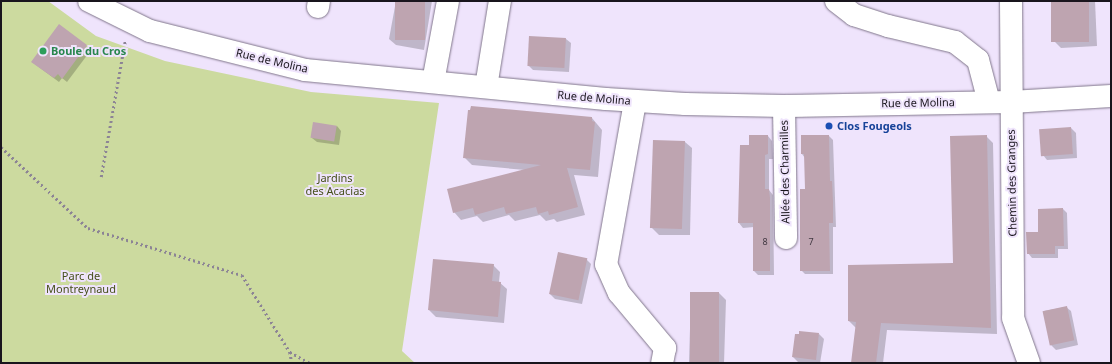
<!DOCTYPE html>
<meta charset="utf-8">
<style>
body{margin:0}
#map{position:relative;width:1112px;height:364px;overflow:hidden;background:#efe4fc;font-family:"Noto Sans",sans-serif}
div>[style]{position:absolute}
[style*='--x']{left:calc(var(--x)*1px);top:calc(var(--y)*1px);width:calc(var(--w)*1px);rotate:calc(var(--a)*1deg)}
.green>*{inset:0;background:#ccda9f}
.shadow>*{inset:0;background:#0003}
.building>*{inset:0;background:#bea4b0;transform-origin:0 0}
.path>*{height:2.5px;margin-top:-1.25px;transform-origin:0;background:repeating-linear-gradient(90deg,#8c8495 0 2px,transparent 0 5px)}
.roads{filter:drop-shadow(0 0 1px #80768b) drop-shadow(0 0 1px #80768b)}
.minor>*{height:22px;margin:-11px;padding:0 11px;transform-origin:11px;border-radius:11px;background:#fff}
.dots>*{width:11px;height:11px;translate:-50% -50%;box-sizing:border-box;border:2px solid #efe4fc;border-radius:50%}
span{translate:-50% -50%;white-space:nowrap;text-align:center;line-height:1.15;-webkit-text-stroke:4px #efe4fc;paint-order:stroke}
.number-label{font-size:9px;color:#423942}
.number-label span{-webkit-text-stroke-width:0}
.leisure-label{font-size:11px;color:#27864d;font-weight:700}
.left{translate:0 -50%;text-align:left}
.street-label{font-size:11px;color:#19151d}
.transit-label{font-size:11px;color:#164399;font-weight:700}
.park-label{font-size:11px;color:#46501b}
.frame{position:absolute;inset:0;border:2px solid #19151d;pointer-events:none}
</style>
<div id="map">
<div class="green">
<i style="clip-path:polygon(1px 1px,48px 1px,96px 36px,165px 61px,311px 92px,439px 103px,402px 351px,415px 363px,1px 363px)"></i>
</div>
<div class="shadow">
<i style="clip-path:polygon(396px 1px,432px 1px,424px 50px,396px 45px,389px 39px)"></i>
<i style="clip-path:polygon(893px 1px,908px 1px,894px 2px)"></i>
<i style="clip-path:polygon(1052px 1px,1095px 1px,1097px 46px,1061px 48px,1054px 41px)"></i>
<i style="clip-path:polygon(59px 26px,91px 50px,67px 82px,62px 78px,59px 82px,32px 62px)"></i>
<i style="clip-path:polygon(530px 37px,566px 39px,571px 43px,569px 72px,533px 70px,528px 65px)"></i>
<i style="clip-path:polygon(592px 118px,602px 130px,598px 177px,574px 175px,585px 215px,557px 222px,554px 219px,546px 221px,540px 215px,515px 221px,509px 215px,483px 222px,477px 216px,461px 220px,454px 212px,525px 170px,472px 165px,464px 157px)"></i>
<i style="clip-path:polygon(337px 126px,341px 131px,339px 145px,317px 142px,312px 138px)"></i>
<i style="clip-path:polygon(1071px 128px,1076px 133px,1077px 158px,1047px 160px,1043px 155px)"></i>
<i style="clip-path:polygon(768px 136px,772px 141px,773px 159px,769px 159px,769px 190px,773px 195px,774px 275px,758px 275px,754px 271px,754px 227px,743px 228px,739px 223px,750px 146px)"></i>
<i style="clip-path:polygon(802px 136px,829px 136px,833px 140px,836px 227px,833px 227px,833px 274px,805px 274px,801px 270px,806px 190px,805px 158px,802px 154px)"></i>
<i style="clip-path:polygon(986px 136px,993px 143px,997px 334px,887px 330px,883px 363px,852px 363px,856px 328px,849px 321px,954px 264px)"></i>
<i style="clip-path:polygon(654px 141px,685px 142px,692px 148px,690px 235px,659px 235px,652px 228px)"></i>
<i style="clip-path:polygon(1063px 209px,1067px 213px,1068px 249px,1058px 249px,1058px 258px,1032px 258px,1028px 253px,1039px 233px)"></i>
<i style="clip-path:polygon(586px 259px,591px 264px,582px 304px,555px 299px,550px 294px)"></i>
<i style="clip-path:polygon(493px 265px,500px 272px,499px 282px,507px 289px,504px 323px,436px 317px,429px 310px)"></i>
<i style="clip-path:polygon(691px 293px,719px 293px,726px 300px,724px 363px,689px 363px)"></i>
<i style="clip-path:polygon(1066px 307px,1071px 311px,1078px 345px,1056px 350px,1051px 345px,1044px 311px)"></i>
<i style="clip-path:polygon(819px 334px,824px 339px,820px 363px,798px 362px,793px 357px)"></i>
</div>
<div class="building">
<i style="left:395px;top:1px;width:30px;height:39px"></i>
<i style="left:1051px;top:1px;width:38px;height:41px"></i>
<i style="clip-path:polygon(59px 24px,87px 45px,62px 79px,58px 74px,54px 78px,31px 62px)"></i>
<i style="left:529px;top:36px;width:37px;height:30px;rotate:3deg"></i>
<i style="clip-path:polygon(471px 106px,592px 117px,592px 121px,595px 122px,590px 170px,567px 168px,578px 207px,549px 215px,548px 211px,538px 214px,536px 207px,506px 214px,504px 207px,475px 215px,473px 208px,453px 213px,447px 189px,541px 165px,463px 158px,468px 110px,470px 110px)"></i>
<i style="left:313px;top:122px;width:24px;height:16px;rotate:9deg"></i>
<i style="left:1071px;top:127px;width:27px;height:32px;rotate:86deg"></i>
<i style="clip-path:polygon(749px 135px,768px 135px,768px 154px,765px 155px,765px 189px,769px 189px,770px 198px,770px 271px,753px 271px,753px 223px,738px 223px,740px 145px,749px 145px)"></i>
<i style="clip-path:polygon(801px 135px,829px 135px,830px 181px,832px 181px,833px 202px,833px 223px,829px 223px,830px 271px,800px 271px,800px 189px,805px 189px,804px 154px,801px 154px)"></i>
<i style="clip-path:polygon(987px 135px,991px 328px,881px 323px,876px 363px,851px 363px,856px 322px,848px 321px,848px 265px,953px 263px,950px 136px)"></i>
<i style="left:653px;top:140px;width:32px;height:88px;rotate:2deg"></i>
<i style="clip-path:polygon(1063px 208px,1064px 246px,1055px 246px,1055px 254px,1027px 254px,1026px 232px,1038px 232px,1038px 209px)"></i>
<i style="left:558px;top:252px;width:30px;height:43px;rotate:12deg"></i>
<i style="clip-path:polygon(433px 259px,494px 264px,492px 281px,501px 282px,498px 317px,428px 310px)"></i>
<i style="left:690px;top:292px;width:29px;height:71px"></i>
<i style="left:1067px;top:306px;width:35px;height:25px;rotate:78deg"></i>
<i style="clip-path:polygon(799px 331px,819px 333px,816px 360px,792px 357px,795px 334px,799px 334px)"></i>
</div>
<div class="path">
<i style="--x:1;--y:147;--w:119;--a:43"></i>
<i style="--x:88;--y:228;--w:161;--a:17"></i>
<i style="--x:242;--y:275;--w:91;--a:58.1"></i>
<i style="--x:290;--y:352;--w:23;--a:29"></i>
<i style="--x:101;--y:177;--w:138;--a:-80"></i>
<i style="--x:290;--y:352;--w:11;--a:80"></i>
</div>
<div class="roads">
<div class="minor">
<i style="--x:89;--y:1;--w:68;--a:26.2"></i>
<i style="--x:150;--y:31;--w:160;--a:14.1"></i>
<i style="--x:305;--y:70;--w:302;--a:5.5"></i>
<i style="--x:606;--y:99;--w:79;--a:3.6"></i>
<i style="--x:685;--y:104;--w:99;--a:1.2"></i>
<i style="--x:784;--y:106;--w:227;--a:-1"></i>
<i style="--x:1011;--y:102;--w:100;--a:-3.4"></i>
<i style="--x:836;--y:1;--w:23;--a:38"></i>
<i style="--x:854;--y:15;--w:36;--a:18"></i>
<i style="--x:888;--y:26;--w:69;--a:13.4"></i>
<i style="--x:955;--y:42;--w:29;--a:38"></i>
<i style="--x:978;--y:60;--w:43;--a:75.3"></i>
<i style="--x:1011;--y:1;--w:317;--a:89.6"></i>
<i style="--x:1013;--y:318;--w:48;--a:70.4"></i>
<i style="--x:318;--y:7;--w:6;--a:-81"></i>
<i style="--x:433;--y:82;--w:82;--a:-79.5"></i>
<i style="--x:486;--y:87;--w:87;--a:-80.8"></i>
<i style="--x:635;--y:102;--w:165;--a:100.1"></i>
<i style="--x:606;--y:264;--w:32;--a:66"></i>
<i style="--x:619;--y:293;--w:72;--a:50.1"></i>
<i style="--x:665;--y:348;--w:15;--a:101"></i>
<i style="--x:784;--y:106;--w:132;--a:89.1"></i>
</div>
</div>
<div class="dots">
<i style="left:43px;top:51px;background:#2e9e5b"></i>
<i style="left:829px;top:126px;background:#1a4fb4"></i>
</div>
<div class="number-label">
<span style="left:765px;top:242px">8</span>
<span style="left:811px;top:242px">7</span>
</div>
<div class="leisure-label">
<span class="left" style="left:51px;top:51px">Boule du Cros</span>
</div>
<div class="street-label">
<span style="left:272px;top:61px;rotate:13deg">Rue de Molina</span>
<span style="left:594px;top:98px;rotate:5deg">Rue de Molina</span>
<span style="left:918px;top:103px;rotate:-1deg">Rue de Molina</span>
<span style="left:785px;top:172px;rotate:-91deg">Allée des Charmilles</span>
<span style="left:1012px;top:183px;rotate:-91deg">Chemin des Granges</span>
</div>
<div class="transit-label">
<span class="left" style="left:837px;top:126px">Clos Fougeols</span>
</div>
<div class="park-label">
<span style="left:335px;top:185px">Jardins<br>des Acacias</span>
<span style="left:81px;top:283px">Parc de<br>Montreynaud</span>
</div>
<div class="frame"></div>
</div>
